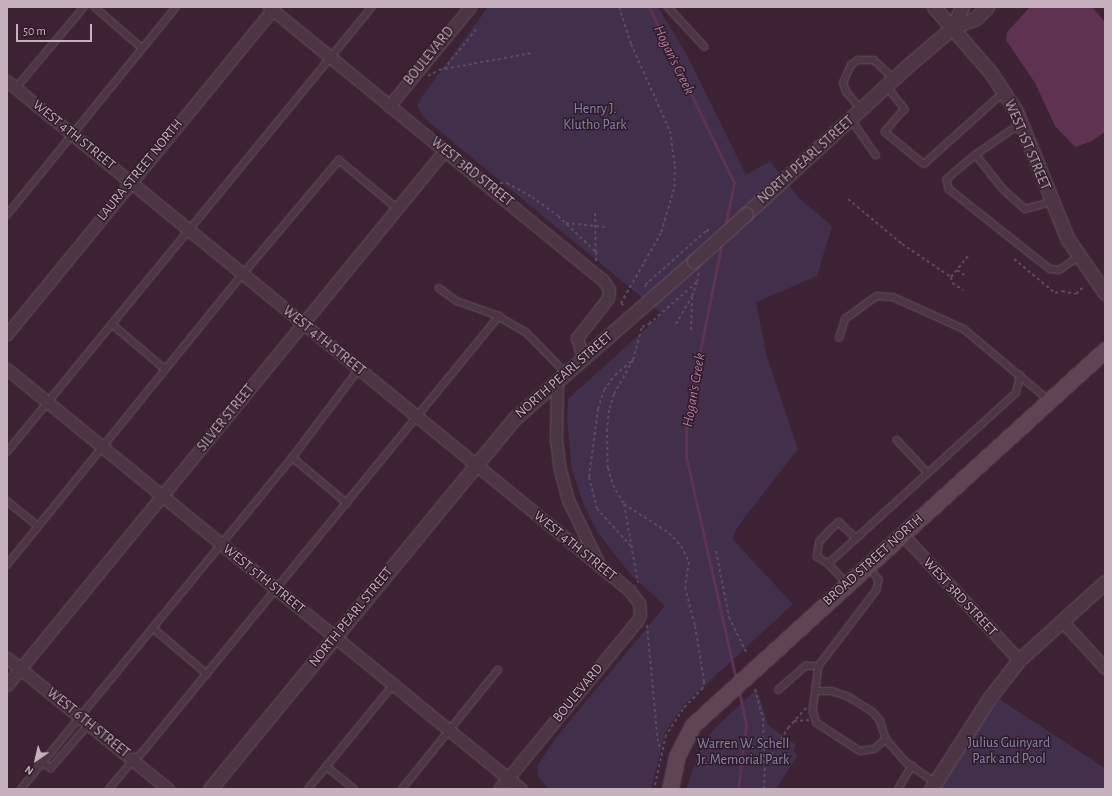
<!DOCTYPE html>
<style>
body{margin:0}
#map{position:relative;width:1112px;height:796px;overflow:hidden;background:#3c2233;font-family:"Alegreya Sans",sans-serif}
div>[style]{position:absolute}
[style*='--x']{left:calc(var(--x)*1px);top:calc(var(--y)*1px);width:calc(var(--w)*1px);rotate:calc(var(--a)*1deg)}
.green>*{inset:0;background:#412f4c}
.water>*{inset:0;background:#5e3250}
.stream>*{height:3px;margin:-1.5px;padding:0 1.5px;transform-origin:1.5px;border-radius:1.5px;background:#5e3250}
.path>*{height:2px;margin-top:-1px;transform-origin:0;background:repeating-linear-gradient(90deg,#5d4960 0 3px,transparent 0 6px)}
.roads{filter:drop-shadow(0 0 1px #67515f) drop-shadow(0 0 1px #67515f)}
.service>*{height:5.5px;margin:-2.75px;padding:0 2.75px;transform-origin:2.75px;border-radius:2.75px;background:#4c3644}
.minor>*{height:11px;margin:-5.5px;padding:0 5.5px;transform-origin:5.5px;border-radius:5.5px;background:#4c3644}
.tertiary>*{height:13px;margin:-6.5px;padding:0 6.5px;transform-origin:6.5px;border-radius:6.5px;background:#4c3644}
.secondary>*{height:15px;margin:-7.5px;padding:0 7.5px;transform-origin:7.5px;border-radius:7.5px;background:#5f4454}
.bridges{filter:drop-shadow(0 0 1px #67515f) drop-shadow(0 0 1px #67515f)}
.tertiary-bridge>*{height:13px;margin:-6.5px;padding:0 6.5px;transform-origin:6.5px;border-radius:6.5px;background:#4c3644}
span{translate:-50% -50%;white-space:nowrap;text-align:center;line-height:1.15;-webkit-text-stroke:3px #301b29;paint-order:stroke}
.street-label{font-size:14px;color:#c7b1bf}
.park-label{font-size:14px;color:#8686ad}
.water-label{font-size:15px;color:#b0789e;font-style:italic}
.frame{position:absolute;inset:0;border:8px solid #c7b1bf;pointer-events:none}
.north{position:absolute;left:16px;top:740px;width:40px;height:40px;-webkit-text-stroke:3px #301b29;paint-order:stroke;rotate:214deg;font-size:11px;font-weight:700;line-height:16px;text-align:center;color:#c7b1bf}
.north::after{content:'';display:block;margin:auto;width:14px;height:18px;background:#c7b1bf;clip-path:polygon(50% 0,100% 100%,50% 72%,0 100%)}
.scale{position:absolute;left:16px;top:24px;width:76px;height:18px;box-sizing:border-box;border:2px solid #c7b1bf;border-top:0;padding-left:5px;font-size:12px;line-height:14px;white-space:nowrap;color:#c7b1bf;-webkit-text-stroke:3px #301b29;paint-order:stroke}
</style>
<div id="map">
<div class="green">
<i style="clip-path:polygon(488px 7px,658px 7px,687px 55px,746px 175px,770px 161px,799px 198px,832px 226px,817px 276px,756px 302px,766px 353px,798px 449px,738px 526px,733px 537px,734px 541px,793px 604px,684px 705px,665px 733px,651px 789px,549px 789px,538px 777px,537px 766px,559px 734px,665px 606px,631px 575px,598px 533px,583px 503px,572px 471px,567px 419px,568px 399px,662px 314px,425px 119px,417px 106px,423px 95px)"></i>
<i style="clip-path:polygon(757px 689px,768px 725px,796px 745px,793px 751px,798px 755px,776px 789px,686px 789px,702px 745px,716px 727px)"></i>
<i style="clip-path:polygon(999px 699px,1105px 768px,1105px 789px,938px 789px)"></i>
</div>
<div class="water">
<i style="clip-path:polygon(1030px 7px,1092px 7px,1105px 22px,1105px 132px,1092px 141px,1075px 147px,1055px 126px,1035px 83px,1006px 40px,1007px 32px)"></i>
</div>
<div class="stream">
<i style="--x:649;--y:7;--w:195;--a:64.2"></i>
<i style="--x:734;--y:183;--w:44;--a:101.8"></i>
<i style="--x:722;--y:242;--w:183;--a:101.4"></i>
<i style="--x:686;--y:421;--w:35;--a:90"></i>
<i style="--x:686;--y:456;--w:229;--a:77.4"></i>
<i style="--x:738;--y:789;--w:65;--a:-83"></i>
<i style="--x:746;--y:724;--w:35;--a:-102"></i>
</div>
<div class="path">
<i style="--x:619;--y:7;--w:39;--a:72"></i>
<i style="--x:631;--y:44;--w:95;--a:65.9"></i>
<i style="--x:670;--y:131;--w:35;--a:82"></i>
<i style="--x:675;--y:166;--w:23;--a:92"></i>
<i style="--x:674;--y:189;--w:46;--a:106.5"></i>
<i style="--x:661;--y:233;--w:81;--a:119.7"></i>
<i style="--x:621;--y:303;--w:6;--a:45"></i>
<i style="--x:444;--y:69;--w:54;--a:-51"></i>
<i style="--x:428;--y:76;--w:13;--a:-29"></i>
<i style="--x:439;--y:70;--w:95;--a:-10.4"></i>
<i style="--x:500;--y:183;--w:7;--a:0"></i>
<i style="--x:507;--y:183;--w:29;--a:29"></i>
<i style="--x:532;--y:197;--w:32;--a:36"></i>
<i style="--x:558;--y:216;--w:52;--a:43.5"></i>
<i style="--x:596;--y:252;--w:9;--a:90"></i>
<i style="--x:848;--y:199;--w:70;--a:39.8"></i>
<i style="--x:902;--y:244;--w:59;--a:34"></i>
<i style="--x:951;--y:277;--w:6;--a:81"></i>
<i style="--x:952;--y:283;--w:13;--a:32"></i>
<i style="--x:595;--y:213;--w:39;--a:89"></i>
<i style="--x:566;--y:223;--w:40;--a:5.7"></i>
<i style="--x:1014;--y:259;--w:53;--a:39.7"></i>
<i style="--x:1055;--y:293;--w:7;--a:-16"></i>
<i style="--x:1062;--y:291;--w:14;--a:12"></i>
<i style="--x:1076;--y:294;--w:10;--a:-45"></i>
<i style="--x:957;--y:270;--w:11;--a:34"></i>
<i style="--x:951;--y:277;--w:27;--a:-51"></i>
<i style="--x:646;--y:287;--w:2;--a:-117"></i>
<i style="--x:645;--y:285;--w:84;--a:-41.6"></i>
<i style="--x:708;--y:229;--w:6;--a:108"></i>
<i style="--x:676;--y:324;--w:32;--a:-60"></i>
<i style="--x:692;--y:296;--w:14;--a:-69"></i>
<i style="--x:691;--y:330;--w:33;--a:-88"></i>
<i style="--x:633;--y:360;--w:34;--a:-75"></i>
<i style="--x:642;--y:327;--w:8;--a:-23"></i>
<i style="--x:649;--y:324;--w:64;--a:-41.2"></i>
<i style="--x:697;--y:282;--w:10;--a:-79"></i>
<i style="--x:624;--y:504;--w:80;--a:80"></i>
<i style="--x:631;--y:546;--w:50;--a:-132.6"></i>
<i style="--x:597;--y:509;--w:33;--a:-104"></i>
<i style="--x:589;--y:477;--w:69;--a:-82.5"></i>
<i style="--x:598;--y:409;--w:20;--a:-72"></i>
<i style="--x:604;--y:390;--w:19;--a:-54"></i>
<i style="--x:615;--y:375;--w:23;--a:-40"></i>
<i style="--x:633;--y:360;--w:39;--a:119"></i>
<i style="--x:614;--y:394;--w:17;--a:107"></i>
<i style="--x:609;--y:410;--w:19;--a:96"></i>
<i style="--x:607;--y:429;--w:39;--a:89"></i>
<i style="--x:608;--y:468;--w:18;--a:74"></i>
<i style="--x:613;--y:485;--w:22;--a:60"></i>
<i style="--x:624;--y:504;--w:54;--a:32.8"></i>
<i style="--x:669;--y:533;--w:18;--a:47"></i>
<i style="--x:681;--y:546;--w:18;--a:63"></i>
<i style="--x:689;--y:562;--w:25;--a:99"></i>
<i style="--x:685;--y:587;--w:40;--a:75.6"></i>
<i style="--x:695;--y:626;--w:56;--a:80.7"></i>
<i style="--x:704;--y:681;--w:7;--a:98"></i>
<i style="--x:703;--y:688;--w:29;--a:134"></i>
<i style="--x:683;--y:709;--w:31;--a:123"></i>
<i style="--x:666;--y:735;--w:55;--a:102.5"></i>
<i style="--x:716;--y:551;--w:67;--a:78.9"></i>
<i style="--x:729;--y:617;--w:39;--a:64"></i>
<i style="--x:647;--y:625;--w:120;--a:84.7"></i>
<i style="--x:658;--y:744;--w:6;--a:45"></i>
<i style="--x:755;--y:689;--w:30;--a:75"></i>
<i style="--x:763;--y:718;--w:46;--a:88.8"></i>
<i style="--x:794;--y:721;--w:15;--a:-4"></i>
<i style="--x:764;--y:789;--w:24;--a:-88"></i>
<i style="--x:765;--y:765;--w:44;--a:-58.1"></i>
<i style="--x:788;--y:728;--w:27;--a:-48"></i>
</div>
<div class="roads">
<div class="service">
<i style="--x:95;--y:7;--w:62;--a:41.1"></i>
<i style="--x:668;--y:7;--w:54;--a:47.2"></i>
<i style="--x:886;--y:85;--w:31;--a:52"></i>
<i style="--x:905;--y:109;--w:30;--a:131"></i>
<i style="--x:885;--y:132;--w:50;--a:39.4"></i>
<i style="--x:924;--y:164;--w:108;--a:-42"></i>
<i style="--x:16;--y:88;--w:106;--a:-50"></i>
<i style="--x:860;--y:109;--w:22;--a:-129"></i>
<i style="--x:846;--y:92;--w:9;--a:-108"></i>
<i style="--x:843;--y:83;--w:20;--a:-66"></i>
<i style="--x:851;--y:65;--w:9;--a:-36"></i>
<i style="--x:858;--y:60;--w:16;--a:0"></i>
<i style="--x:874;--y:60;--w:26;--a:43"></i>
<i style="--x:851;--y:119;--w:44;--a:55.2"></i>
<i style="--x:1021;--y:124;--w:55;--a:145.4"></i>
<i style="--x:976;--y:155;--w:38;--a:140"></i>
<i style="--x:947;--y:179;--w:10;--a:79"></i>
<i style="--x:949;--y:189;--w:129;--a:38.4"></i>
<i style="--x:1050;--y:269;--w:9;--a:6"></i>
<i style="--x:1059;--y:270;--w:23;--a:-34"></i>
<i style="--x:976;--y:155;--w:43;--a:51.5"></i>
<i style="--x:1003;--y:189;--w:30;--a:42"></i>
<i style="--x:1025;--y:209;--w:27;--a:-15"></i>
<i style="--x:7;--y:215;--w:268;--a:-50.9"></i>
<i style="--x:439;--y:288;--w:22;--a:36"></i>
<i style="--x:457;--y:301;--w:41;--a:19.7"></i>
<i style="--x:496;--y:315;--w:34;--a:30"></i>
<i style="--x:526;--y:332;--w:59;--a:45.7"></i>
<i style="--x:112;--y:324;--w:70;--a:40.3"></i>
<i style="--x:839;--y:338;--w:20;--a:-72"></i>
<i style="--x:845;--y:319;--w:39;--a:-36"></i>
<i style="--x:877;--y:296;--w:16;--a:4"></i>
<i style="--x:893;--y:297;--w:78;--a:24.3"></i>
<i style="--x:964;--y:329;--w:111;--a:39.9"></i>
<i style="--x:897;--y:440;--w:45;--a:46.8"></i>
<i style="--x:7;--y:452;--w:576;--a:-50.64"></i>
<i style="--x:292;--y:457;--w:72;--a:39.9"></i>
<i style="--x:7;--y:501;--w:40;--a:39"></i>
<i style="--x:828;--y:564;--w:13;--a:-148"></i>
<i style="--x:817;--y:557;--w:15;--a:-82"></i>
<i style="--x:819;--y:542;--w:16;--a:-47"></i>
<i style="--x:830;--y:530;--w:12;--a:-42"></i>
<i style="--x:839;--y:522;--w:23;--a:43"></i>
<i style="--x:7;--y:565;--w:375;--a:-51"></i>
<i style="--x:243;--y:274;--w:149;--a:-49.9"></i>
<i style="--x:339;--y:160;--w:75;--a:39.6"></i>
<i style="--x:869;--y:567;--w:16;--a:52"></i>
<i style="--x:879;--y:580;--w:10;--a:101"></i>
<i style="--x:877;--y:590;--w:96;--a:127.3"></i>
<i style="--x:819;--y:666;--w:45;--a:97.6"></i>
<i style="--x:813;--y:711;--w:13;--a:72"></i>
<i style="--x:817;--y:723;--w:51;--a:33.1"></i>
<i style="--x:860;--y:751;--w:14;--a:-8"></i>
<i style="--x:874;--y:749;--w:16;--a:-40"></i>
<i style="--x:846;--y:583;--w:26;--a:-133"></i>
<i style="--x:828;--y:564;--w:254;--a:-42.3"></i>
<i style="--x:1016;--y:393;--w:18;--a:-77"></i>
<i style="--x:153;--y:628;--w:71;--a:40.4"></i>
<i style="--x:778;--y:690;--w:37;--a:-41"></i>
<i style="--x:806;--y:666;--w:13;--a:0"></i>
<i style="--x:816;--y:691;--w:16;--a:0"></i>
<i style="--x:832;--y:691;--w:18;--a:19"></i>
<i style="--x:849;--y:697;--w:28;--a:32"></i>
<i style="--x:873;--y:712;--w:11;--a:49"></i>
<i style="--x:880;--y:720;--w:20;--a:72"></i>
<i style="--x:886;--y:739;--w:30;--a:49"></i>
<i style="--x:906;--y:762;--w:35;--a:35"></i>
<i style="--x:42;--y:762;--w:11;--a:34"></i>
<i style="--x:51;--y:768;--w:58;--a:-49.2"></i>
<i style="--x:326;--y:766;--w:36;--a:39"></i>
<i style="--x:21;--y:789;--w:423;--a:-50.7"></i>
<i style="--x:289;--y:462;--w:116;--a:-53"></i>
<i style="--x:109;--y:789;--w:38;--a:-50"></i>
<i style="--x:133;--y:760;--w:10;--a:-37"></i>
<i style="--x:141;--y:754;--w:566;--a:-50.74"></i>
<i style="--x:308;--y:789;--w:134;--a:-50.7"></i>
<i style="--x:402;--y:789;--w:153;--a:-51.1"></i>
<i style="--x:898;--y:789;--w:27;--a:-59"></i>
</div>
<div class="minor">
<i style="--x:269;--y:7;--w:431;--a:39.3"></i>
<i style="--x:603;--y:280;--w:11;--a:56"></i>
<i style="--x:609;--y:289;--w:9;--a:96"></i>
<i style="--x:608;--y:298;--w:51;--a:127.8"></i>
<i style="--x:577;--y:338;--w:21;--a:73"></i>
<i style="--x:7;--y:81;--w:804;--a:39.29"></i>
<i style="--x:629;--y:590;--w:16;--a:52"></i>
<i style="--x:639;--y:603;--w:12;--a:85"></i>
<i style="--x:640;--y:615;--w:7;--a:117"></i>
<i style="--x:637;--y:621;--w:217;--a:129.4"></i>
<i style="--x:389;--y:106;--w:128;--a:-50.7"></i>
<i style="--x:7;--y:334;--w:423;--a:-50.7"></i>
<i style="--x:7;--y:369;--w:664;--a:39.25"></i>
<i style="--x:557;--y:383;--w:56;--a:91"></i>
<i style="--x:556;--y:439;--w:31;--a:83"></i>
<i style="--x:560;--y:470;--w:31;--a:75"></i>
<i style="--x:568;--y:500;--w:69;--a:64.2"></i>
<i style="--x:902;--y:534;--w:172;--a:47.1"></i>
<i style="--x:1062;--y:621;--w:64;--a:47.5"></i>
<i style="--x:7;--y:658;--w:208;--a:39.1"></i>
<i style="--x:7;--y:685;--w:691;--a:-50.69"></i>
</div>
<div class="tertiary">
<i style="--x:934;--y:7;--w:87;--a:49.2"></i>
<i style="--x:991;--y:73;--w:45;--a:56.7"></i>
<i style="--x:1016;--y:111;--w:137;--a:68.1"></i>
<i style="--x:1067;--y:238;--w:67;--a:55.4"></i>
<i style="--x:953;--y:27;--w:22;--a:-66"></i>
<i style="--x:746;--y:214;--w:214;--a:-42.5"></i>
<i style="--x:904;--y:69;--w:65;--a:-40.6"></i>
<i style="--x:953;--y:27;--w:25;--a:-21"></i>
<i style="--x:976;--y:18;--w:16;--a:-45"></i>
<i style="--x:210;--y:789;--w:482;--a:-50.6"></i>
<i style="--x:516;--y:417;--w:237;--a:-41.2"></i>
<i style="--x:931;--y:789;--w:109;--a:-57.3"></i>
<i style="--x:990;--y:697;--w:47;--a:-51.9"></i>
<i style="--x:1019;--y:660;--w:116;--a:-42.2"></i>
</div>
<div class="secondary">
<i style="--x:670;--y:789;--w:34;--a:-78"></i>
<i style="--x:677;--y:756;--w:35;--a:-63"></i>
<i style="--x:693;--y:725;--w:557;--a:-42.31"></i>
</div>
</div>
<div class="bridges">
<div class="tertiary-bridge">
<i style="--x:694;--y:261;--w:70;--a:-42.1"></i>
</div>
</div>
<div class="street-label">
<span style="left:429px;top:56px;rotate:-51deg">BOULEVARD</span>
<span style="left:74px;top:135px;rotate:39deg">WEST 4TH STREET</span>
<span style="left:1027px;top:145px;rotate:67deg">WEST 1ST STREET</span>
<span style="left:806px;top:160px;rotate:-42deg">NORTH PEARL STREET</span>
<span style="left:140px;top:170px;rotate:-51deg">LAURA STREET NORTH</span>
<span style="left:472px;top:172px;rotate:39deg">WEST 3RD STREET</span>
<span style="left:324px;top:341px;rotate:39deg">WEST 4TH STREET</span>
<span style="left:564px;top:375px;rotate:-41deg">NORTH PEARL STREET</span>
<span style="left:226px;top:418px;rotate:-51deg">SILVER STREET</span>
<span style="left:575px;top:546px;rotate:39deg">WEST 4TH STREET</span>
<span style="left:873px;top:560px;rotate:-42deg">BROAD STREET NORTH</span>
<span style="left:264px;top:579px;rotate:39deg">WEST 5TH STREET</span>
<span style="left:960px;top:597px;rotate:47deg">WEST 3RD STREET</span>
<span style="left:351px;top:617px;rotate:-51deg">NORTH PEARL STREET</span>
<span style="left:578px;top:693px;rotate:-51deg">BOULEVARD</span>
<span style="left:88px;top:723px;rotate:39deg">WEST 6TH STREET</span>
</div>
<div class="park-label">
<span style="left:595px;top:117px">Henry J.<br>Klutho Park</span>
<span style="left:1009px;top:751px">Julius Guinyard<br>Park and Pool</span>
<span style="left:743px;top:752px">Warren W. Schell<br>Jr. Memorial Park</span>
</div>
<div class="water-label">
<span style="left:674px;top:60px;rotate:64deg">Hogan's Creek</span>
<span style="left:694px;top:390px;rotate:-80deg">Hogan's Creek</span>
</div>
<div class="frame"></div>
<div class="north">N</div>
<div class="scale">50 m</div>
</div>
